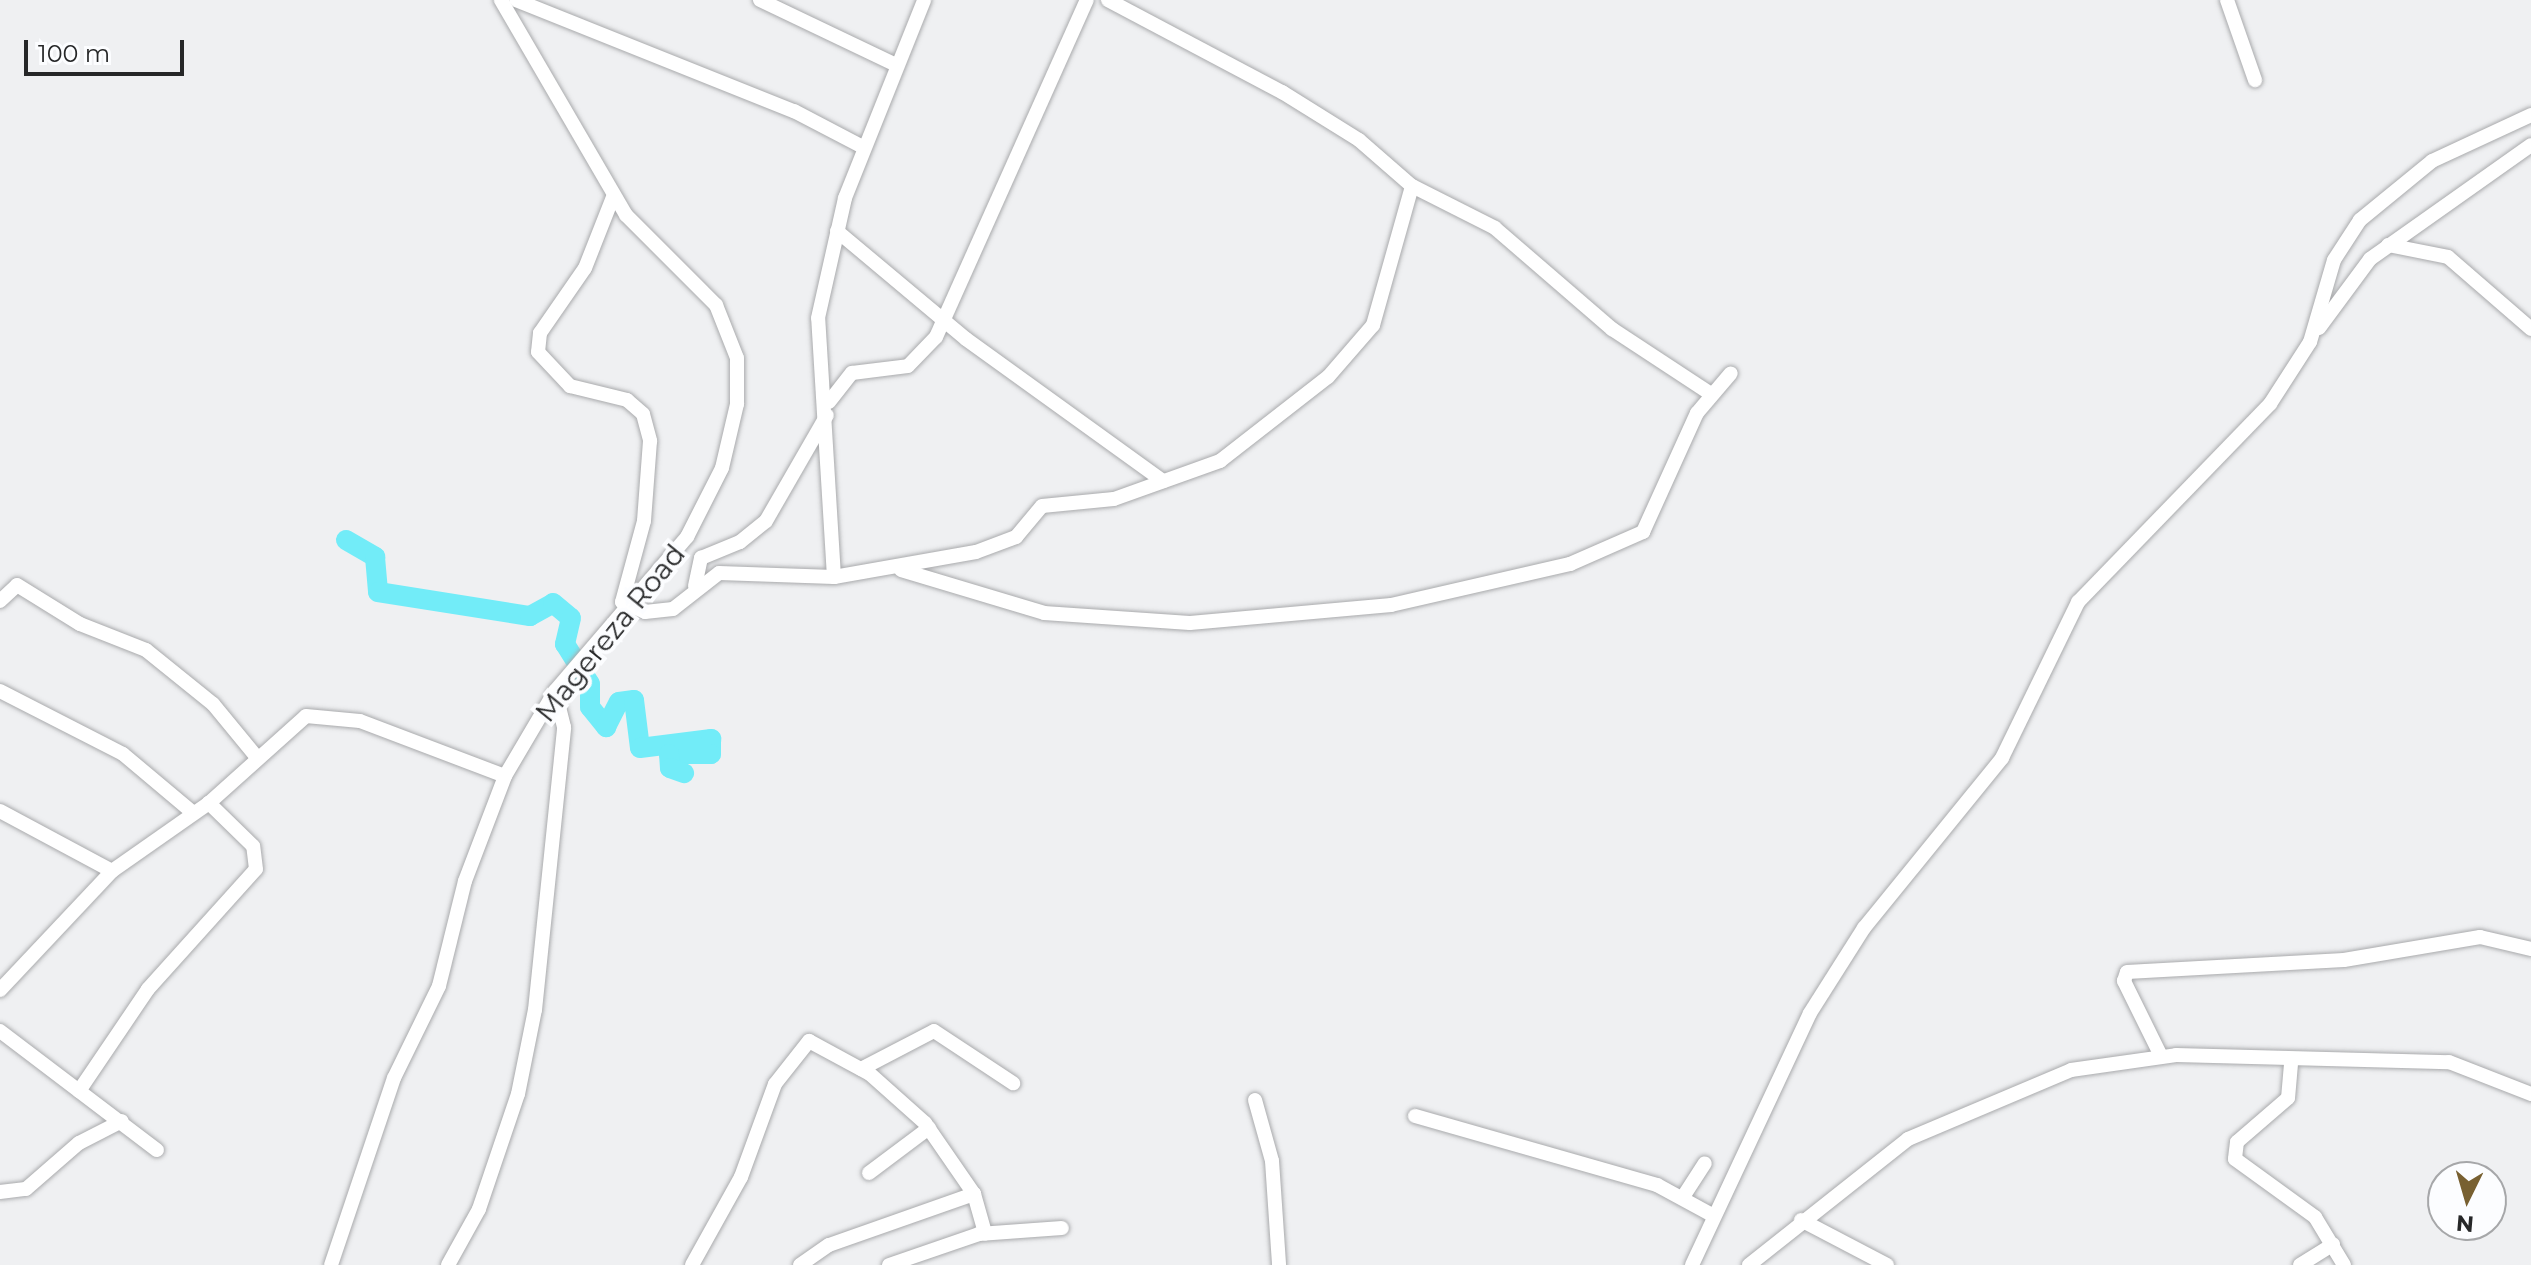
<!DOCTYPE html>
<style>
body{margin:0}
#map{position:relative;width:2531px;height:1265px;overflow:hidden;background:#eff0f2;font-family:Montserrat,sans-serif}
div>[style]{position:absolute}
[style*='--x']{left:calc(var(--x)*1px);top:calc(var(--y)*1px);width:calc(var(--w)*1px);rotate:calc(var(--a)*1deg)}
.river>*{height:20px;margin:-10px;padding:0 10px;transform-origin:10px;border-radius:10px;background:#72ecf8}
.roads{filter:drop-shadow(0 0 2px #a9aaac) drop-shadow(0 0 2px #a9aaac)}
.minor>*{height:14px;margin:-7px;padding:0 7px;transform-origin:7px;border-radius:7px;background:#fff}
span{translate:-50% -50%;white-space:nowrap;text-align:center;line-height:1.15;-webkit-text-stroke:8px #fcfdff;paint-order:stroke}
.street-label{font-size:28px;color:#262728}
.north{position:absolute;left:2427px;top:1161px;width:80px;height:80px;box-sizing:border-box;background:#fcfdff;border:2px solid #a6a7a9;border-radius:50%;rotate:185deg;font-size:22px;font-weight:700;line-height:32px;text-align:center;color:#262728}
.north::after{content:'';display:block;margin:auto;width:28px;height:36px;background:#786031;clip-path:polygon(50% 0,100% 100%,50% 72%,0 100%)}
.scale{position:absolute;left:24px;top:40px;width:160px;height:36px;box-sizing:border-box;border:4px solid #262728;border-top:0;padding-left:10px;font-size:24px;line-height:28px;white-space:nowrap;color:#262728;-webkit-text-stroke:6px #fcfdff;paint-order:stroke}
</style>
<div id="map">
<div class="river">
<i style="--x:346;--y:540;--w:34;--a:30"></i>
<i style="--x:375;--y:557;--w:35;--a:85"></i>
<i style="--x:378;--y:592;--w:154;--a:9"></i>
<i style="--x:530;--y:616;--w:26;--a:-29"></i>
<i style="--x:553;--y:603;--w:23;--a:40"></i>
<i style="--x:571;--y:618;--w:27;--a:103"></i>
<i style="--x:565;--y:644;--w:47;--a:58"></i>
<i style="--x:590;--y:684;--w:23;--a:90"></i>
<i style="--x:590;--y:707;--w:26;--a:51"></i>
<i style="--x:606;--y:727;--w:28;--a:-63"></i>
<i style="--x:619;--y:702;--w:15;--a:-8"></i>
<i style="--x:634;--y:700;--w:48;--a:82.9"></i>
<i style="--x:640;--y:748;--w:72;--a:-7.2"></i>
<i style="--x:711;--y:739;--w:15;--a:90"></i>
<i style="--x:711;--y:754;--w:42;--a:180"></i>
<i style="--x:669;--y:754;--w:14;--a:86"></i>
<i style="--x:670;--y:768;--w:15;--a:20"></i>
</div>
<div class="roads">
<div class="minor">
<i style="--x:516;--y:0;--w:299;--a:21.8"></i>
<i style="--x:794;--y:111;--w:78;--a:27.6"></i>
<i style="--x:760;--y:0;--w:148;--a:25.5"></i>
<i style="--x:1108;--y:0;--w:197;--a:27.9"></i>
<i style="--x:1282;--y:92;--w:91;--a:31.9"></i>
<i style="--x:1359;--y:140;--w:70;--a:41"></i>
<i style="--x:1412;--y:186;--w:93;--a:26.8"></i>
<i style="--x:1495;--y:228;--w:155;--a:40.8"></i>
<i style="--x:1612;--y:329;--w:118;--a:33.3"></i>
<i style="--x:2227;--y:0;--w:85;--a:70.7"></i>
<i style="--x:613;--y:197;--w:76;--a:111.5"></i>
<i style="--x:585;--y:268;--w:79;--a:124.7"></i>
<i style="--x:540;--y:333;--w:19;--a:96"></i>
<i style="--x:538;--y:352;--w:47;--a:46.7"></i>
<i style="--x:570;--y:386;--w:59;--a:13.8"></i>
<i style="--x:627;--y:400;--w:21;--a:41"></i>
<i style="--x:643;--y:414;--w:28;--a:75"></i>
<i style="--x:650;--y:441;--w:80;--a:94.3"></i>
<i style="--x:644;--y:521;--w:84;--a:105.2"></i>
<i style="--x:622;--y:602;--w:25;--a:23"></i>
<i style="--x:645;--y:612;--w:28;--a:-6"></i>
<i style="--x:673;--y:609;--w:58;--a:-38"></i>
<i style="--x:719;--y:573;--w:115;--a:2"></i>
<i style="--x:834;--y:577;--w:144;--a:-10"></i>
<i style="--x:976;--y:552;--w:43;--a:-20.6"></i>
<i style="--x:1016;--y:537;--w:40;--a:-50"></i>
<i style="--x:1042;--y:506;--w:72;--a:-5.6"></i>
<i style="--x:1114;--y:499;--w:113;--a:-19.7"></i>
<i style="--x:1220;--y:461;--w:137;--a:-37.9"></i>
<i style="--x:1328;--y:377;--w:69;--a:-49.1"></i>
<i style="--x:1373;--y:325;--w:144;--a:-74.3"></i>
<i style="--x:837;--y:231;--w:168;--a:39.9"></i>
<i style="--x:966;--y:339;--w:243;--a:35.8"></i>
<i style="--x:2388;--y:245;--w:61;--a:11.3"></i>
<i style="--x:2448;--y:257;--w:110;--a:40.9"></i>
<i style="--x:2319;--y:328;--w:86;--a:-53.5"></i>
<i style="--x:2370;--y:259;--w:197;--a:-35.3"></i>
<i style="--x:829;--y:402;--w:37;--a:-52"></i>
<i style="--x:852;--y:373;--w:56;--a:-7.1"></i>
<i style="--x:908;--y:366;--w:40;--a:-46"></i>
<i style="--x:936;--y:337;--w:369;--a:-65.9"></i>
<i style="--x:901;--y:570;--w:149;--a:16.7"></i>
<i style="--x:1044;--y:613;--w:146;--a:3.9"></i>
<i style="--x:1190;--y:623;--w:202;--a:-5.1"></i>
<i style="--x:1391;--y:605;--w:184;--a:-12.9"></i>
<i style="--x:1570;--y:564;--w:80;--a:-23.7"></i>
<i style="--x:1643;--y:532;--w:131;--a:-65.6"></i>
<i style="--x:1697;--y:413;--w:52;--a:-49.6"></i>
<i style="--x:834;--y:577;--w:259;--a:-93.5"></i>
<i style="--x:818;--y:318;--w:123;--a:-77.3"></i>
<i style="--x:845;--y:198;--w:213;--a:-68.2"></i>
<i style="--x:695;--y:586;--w:29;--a:-78"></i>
<i style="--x:701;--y:558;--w:42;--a:-22.3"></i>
<i style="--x:740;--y:542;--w:33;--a:-39"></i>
<i style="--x:766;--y:521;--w:122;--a:-60.1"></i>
<i style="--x:0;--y:601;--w:23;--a:-43"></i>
<i style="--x:17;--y:585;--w:74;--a:31.8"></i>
<i style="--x:80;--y:624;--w:71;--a:21.5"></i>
<i style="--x:146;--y:650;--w:86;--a:38.9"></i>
<i style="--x:213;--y:704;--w:66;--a:50.5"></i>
<i style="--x:0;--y:691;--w:138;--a:27.1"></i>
<i style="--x:123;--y:754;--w:90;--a:40"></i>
<i style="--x:0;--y:811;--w:127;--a:28.2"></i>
<i style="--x:0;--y:990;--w:163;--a:-46.7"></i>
<i style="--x:112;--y:871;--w:118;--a:-35"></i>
<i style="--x:209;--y:803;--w:130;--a:-41.9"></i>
<i style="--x:306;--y:716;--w:54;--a:5.3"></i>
<i style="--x:360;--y:721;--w:155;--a:20.8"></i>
<i style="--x:0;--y:1031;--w:197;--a:37.2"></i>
<i style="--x:2161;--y:1056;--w:84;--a:-116.3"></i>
<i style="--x:2124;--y:981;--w:9;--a:-72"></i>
<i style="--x:2127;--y:972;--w:217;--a:-3.2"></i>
<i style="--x:2344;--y:960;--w:138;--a:-9.6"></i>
<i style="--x:2480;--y:937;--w:52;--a:13.2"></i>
<i style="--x:2291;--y:1064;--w:34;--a:95"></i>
<i style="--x:2288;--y:1098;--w:67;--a:139.2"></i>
<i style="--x:2237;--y:1142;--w:17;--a:97"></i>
<i style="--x:2235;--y:1159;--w:99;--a:35.9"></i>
<i style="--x:2315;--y:1217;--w:56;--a:58.9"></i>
<i style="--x:861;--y:1069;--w:82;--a:-27.5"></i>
<i style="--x:934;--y:1031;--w:95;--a:33.4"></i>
<i style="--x:79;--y:1091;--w:123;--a:-55.9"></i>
<i style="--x:148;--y:989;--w:161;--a:-48"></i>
<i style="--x:256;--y:869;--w:23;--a:-97"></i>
<i style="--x:253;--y:846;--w:62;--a:-135.7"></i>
<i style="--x:1255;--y:1100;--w:63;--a:74.4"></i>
<i style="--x:1272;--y:1161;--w:104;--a:86.1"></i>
<i style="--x:1415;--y:1116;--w:252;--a:15.9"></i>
<i style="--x:1657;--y:1185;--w:63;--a:28.6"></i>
<i style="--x:869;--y:1173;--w:75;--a:-36.9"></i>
<i style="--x:0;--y:1192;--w:26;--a:-7"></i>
<i style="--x:26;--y:1189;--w:70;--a:-41"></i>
<i style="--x:79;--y:1143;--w:48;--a:-27.1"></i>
<i style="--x:1683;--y:1197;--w:40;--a:-57.1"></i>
<i style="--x:1801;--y:1220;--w:97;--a:27.6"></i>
<i style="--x:331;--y:1265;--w:197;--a:-71.4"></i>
<i style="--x:394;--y:1078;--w:102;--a:-63.9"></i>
<i style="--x:439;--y:986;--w:108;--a:-76.1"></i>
<i style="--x:465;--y:881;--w:112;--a:-69.1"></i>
<i style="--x:505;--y:776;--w:99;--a:-59.5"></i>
<i style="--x:555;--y:691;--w:203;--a:-49.4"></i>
<i style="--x:687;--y:537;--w:77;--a:-63.1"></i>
<i style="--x:722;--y:468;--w:66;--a:-76.8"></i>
<i style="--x:737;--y:404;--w:46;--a:-90"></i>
<i style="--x:737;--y:358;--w:57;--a:-111.6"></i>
<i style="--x:716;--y:305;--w:127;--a:-135"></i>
<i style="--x:626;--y:215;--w:249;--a:-120.2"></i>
<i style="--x:448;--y:1265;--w:64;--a:-61"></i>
<i style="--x:479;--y:1209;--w:121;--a:-71.3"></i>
<i style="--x:518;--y:1094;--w:86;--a:-78.6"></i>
<i style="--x:535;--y:1010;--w:284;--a:-84.1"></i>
<i style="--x:564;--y:727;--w:37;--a:-104"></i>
<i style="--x:692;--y:1265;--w:101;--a:-60.9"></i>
<i style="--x:741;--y:1177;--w:99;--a:-69.9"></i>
<i style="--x:775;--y:1084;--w:55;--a:-51.7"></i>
<i style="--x:809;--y:1041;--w:69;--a:28.4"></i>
<i style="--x:870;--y:1074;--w:74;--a:41.7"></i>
<i style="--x:925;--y:1123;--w:86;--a:55.4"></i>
<i style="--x:974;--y:1194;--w:41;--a:74.2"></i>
<i style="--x:800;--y:1265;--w:35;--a:-35"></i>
<i style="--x:829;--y:1245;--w:154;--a:-19.4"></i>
<i style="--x:889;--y:1265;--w:95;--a:-19"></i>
<i style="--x:979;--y:1234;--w:83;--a:-4.1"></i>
<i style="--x:1692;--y:1265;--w:278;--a:-64.9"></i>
<i style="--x:1810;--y:1013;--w:101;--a:-57.6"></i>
<i style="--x:1864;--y:928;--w:219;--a:-50.9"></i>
<i style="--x:2002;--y:758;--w:174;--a:-64"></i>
<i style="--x:2078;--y:602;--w:276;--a:-45.9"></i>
<i style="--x:2270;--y:404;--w:74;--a:-57.2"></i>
<i style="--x:2310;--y:342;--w:85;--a:-73.7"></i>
<i style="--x:2334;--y:260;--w:48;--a:-57"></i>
<i style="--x:2360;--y:220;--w:93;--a:-39.3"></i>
<i style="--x:2432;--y:161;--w:109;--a:-24.9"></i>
<i style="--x:1749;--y:1265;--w:203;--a:-38.4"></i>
<i style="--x:1908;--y:1139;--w:177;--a:-22.9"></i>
<i style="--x:2071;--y:1070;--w:106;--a:-8.1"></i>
<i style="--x:2176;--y:1055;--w:273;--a:1.5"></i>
<i style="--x:2449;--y:1062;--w:88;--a:21.3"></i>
<i style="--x:2300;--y:1265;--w:39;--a:-32"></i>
</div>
</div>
<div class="street-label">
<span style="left:610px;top:633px;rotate:-51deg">Magereza Road</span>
</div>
<div class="north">N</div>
<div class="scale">100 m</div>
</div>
